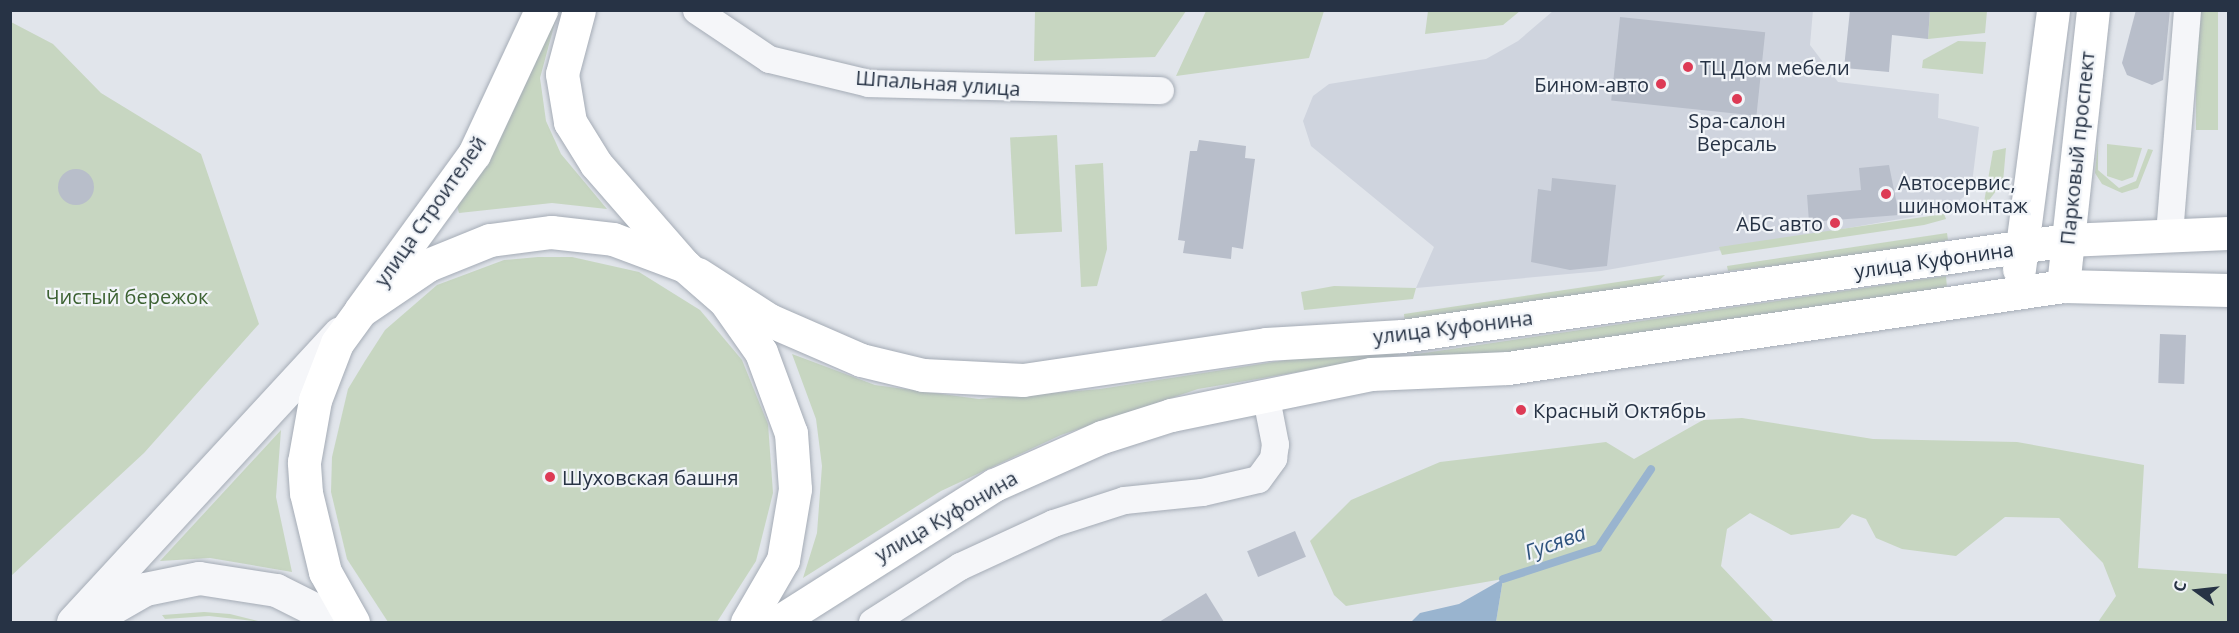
<!DOCTYPE html>
<meta charset="utf-8">
<style>
body{margin:0}
#map{position:relative;width:2239px;height:633px;overflow:hidden;background:#e1e5eb;font-family:"Open Sans",sans-serif}
div>[style]{position:absolute}
[style*='--x']{left:calc(var(--x)*1px);top:calc(var(--y)*1px);width:calc(var(--w)*1px);rotate:calc(var(--a)*1deg)}
.built>*{inset:0;background:#cfd4de}
.green>*{inset:0;background:#c7d6c1;transform-origin:0 0}
.water>*{inset:0;background:#99b4cf}
.stream>*{height:8px;margin:-4px;padding:0 4px;transform-origin:4px;border-radius:4px;background:#99b4cf}
.building>*{inset:0;background:#b8beca;transform-origin:0 0}
.round{border-radius:50%}
.roads{filter:drop-shadow(0 0 2px #a5acb6) drop-shadow(0 0 2px #a5acb6)}
.minor>*{height:27px;margin:-13.5px;padding:0 13.5px;transform-origin:13.5px;border-radius:13.5px;background:#f5f6f9}
.tertiary>*{height:33px;margin:-16.5px;padding:0 16.5px;transform-origin:16.5px;border-radius:16.5px;background:#f5f6f9}
.secondary>*{height:33px;margin:-16.5px;padding:0 16.5px;transform-origin:16.5px;border-radius:16.5px;background:#fff}
.primary>*{height:33px;margin:-16.5px;padding:0 16.5px;transform-origin:16.5px;border-radius:16.5px;background:#fff}
.dots>*{width:16px;height:16px;translate:-50% -50%;box-sizing:border-box;border:3px solid #f1f4f8;border-radius:50%}
span{translate:-50% -50%;white-space:nowrap;text-align:center;line-height:1.15;-webkit-text-stroke:4.5px #f1f4f8;paint-order:stroke}
.poi-label{font-size:20px;color:#273345}
.left{translate:0 -50%;text-align:left}
.right{translate:-100% -50%;text-align:right}
.street-label{font-size:20px;color:#273345}
.park-label{font-size:20px;color:#3d6233}
.water-label{font-size:21px;color:#2d527e;font-style:italic}
.frame{position:absolute;inset:0;border:12px solid #273345;pointer-events:none}
.north{position:absolute;left:2167px;top:561px;width:60px;height:60px;-webkit-text-stroke:4px #f1f4f8;paint-order:stroke;rotate:285deg;font-size:16px;font-weight:700;line-height:24px;text-align:center;color:#273345}
.north::after{content:'';display:block;margin:auto;width:21px;height:27px;background:#273345;clip-path:polygon(50% 0,100% 100%,50% 72%,0 100%)}
</style>
<div id="map">
<div class="built">
<i style="clip-path:polygon(1813px 10px,1810px 45px,1838px 82px,1939px 94px,1938px 118px,1979px 127px,1971px 191px,1946px 211px,1601px 271px,1416px 288px,1434px 247px,1311px 146px,1303px 121px,1313px 96px,1329px 84px,1486px 59px,1518px 41px,1553px 11px)"></i>
</div>
<div class="green">
<i style="clip-path:polygon(553px 11px,558px 11px,540px 78px,546px 121px,561px 154px,607px 209px,552px 203px,459px 213px,457px 206px)"></i>
<i style="clip-path:polygon(1035px 11px,1035px 10px,1186px 11px,1155px 57px,1034px 61px)"></i>
<i style="clip-path:polygon(1206px 11px,1206px 10px,1324px 11px,1309px 58px,1176px 76px)"></i>
<i style="clip-path:polygon(1428px 11px,1428px 10px,1520px 11px,1503px 25px,1425px 34px)"></i>
<i style="clip-path:polygon(1930px 11px,1987px 11px,1985px 33px,1928px 39px)"></i>
<i style="left:2196px;top:11px;width:22px;height:119px"></i>
<i style="clip-path:polygon(11px 22px,53px 44px,101px 93px,201px 154px,259px 324px,144px 453px,11px 576px)"></i>
<i style="clip-path:polygon(1958px 41px,1986px 42px,1983px 74px,1922px 68px,1923px 60px)"></i>
<i style="left:1057px;top:135px;width:97px;height:47px;rotate:87deg"></i>
<i style="clip-path:polygon(2098px 142px,2098px 170px,2119px 188px,2136px 181px,2148px 149px,2153px 150px,2138px 188px,2122px 193px,2102px 184px,2095px 173px)"></i>
<i style="clip-path:polygon(2107px 144px,2142px 148px,2133px 177px,2122px 181px,2107px 176px)"></i>
<i style="clip-path:polygon(2006px 148px,2003px 182px,1983px 208px,1993px 151px)"></i>
<i style="clip-path:polygon(1103px 163px,1107px 249px,1097px 286px,1081px 287px,1075px 165px)"></i>
<i style="clip-path:polygon(1944px 214px,1946px 219px,1924px 225px,1722px 255px,1719px 247px)"></i>
<i style="clip-path:polygon(1947px 233px,1948px 240px,1893px 252px,1728px 271px,1727px 266px)"></i>
<i style="clip-path:polygon(538px 257px,572px 257px,639px 272px,700px 310px,742px 360px,768px 424px,773px 493px,756px 561px,717px 622px,388px 622px,347px 559px,331px 492px,332px 457px,348px 389px,365px 361px,385px 330px,437px 285px,504px 260px)"></i>
<i style="clip-path:polygon(1665px 275px,1653px 286px,1405px 325px,1404px 314px)"></i>
<i style="clip-path:polygon(1946px 276px,1947px 288px,1414px 369px,1411px 355px)"></i>
<i style="clip-path:polygon(1334px 286px,1416px 288px,1413px 299px,1304px 310px,1301px 292px)"></i>
<i style="clip-path:polygon(1396px 343px,1398px 355px,1198px 389px,1061px 435px,941px 491px,803px 578px,817px 533px,822px 466px,816px 419px,792px 354px,875px 385px,979px 399px,1100px 389px)"></i>
<i style="clip-path:polygon(1742px 418px,1873px 439px,2017px 442px,2144px 465px,2138px 568px,2228px 574px,2228px 622px,2098px 622px,2116px 596px,2103px 563px,2059px 518px,2005px 517px,1956px 556px,1902px 549px,1876px 538px,1866px 519px,1852px 514px,1839px 528px,1791px 535px,1750px 513px,1727px 529px,1721px 566px,1774px 622px,1496px 622px,1503px 579px,1346px 606px,1334px 595px,1310px 541px,1351px 500px,1440px 462px,1606px 442px,1634px 459px,1703px 420px)"></i>
<i style="clip-path:polygon(281px 430px,276px 497px,292px 572px,210px 558px,160px 561px)"></i>
<i style="clip-path:polygon(204px 612px,230px 614px,262px 622px,209px 616px,165px 619px,162px 615px)"></i>
</div>
<div class="water">
<i style="clip-path:polygon(1503px 579px,1496px 622px,1411px 622px,1420px 613px,1459px 604px)"></i>
</div>
<div class="stream">
<i style="--x:1503;--y:579;--w:100;--a:-18.1"></i>
<i style="--x:1598;--y:548;--w:95;--a:-56.1"></i>
</div>
<div class="building">
<i style="clip-path:polygon(1850px 10px,1930px 10px,1928px 39px,1892px 35px,1889px 72px,1844px 68px)"></i>
<i style="clip-path:polygon(2136px 10px,2170px 10px,2163px 80px,2152px 85px,2127px 75px,2122px 63px)"></i>
<i style="left:1620px;top:17px;width:146px;height:84px;rotate:6deg"></i>
<i style="clip-path:polygon(1199px 140px,1246px 146px,1245px 158px,1255px 159px,1243px 249px,1232px 247px,1231px 259px,1183px 253px,1185px 241px,1178px 240px,1190px 151px,1197px 151px)"></i>
<i style="clip-path:polygon(1889px 165px,1899px 215px,1809px 222px,1807px 195px,1861px 190px,1859px 168px)"></i>
<i class="round" style="left:58px;top:169px;width:36px;height:36px"></i>
<i style="clip-path:polygon(1552px 178px,1616px 185px,1607px 266px,1570px 270px,1531px 262px,1538px 189px,1551px 191px)"></i>
<i style="left:2160px;top:334px;width:26px;height:49px;rotate:2deg"></i>
<i style="left:1295px;top:531px;width:28px;height:52px;rotate:67deg"></i>
<i style="clip-path:polygon(1206px 593px,1224px 622px,1159px 622px)"></i>
</div>
<div class="roads">
<div class="minor">
<i style="--x:696;--y:10;--w:88;--a:33.9"></i>
<i style="--x:769;--y:59;--w:102;--a:13.6"></i>
<i style="--x:868;--y:83;--w:292;--a:1.4"></i>
<i style="--x:2169;--y:234;--w:225;--a:-85.4"></i>
<i style="--x:872;--y:622;--w:104;--a:-32.5"></i>
<i style="--x:960;--y:566;--w:102;--a:-24.8"></i>
<i style="--x:1053;--y:523;--w:75;--a:-17.9"></i>
<i style="--x:1124;--y:500;--w:78;--a:-5.9"></i>
<i style="--x:1202;--y:492;--w:57;--a:-13.1"></i>
<i style="--x:1258;--y:479;--w:26;--a:-54"></i>
<i style="--x:1273;--y:458;--w:14;--a:-82"></i>
<i style="--x:1275;--y:444;--w:52;--a:-101.1"></i>
</div>
<div class="tertiary">
<i style="--x:91;--y:620;--w:62;--a:-29.9"></i>
<i style="--x:145;--y:589;--w:55;--a:-11.5"></i>
<i style="--x:199;--y:578;--w:78;--a:8.9"></i>
<i style="--x:276;--y:590;--w:72;--a:26.6"></i>
<i style="--x:73;--y:622;--w:393;--a:-47.3"></i>
</div>
<div class="secondary">
<i style="--x:579;--y:10;--w:66;--a:104.9"></i>
<i style="--x:562;--y:74;--w:49;--a:80.5"></i>
<i style="--x:570;--y:122;--w:49;--a:58.2"></i>
<i style="--x:596;--y:164;--w:135;--a:48.9"></i>
<i style="--x:2067;--y:240;--w:161;--a:-2.5"></i>
<i style="--x:2063;--y:286;--w:165;--a:1.4"></i>
<i style="--x:362;--y:308;--w:190;--a:-54"></i>
<i style="--x:474;--y:154;--w:159;--a:-65"></i>
</div>
<div class="primary">
<i style="--x:2019;--y:269;--w:261;--a:-82.5"></i>
<i style="--x:698;--y:274;--w:85;--a:32.9"></i>
<i style="--x:769;--y:320;--w:100;--a:23.5"></i>
<i style="--x:861;--y:360;--w:64;--a:13.6"></i>
<i style="--x:923;--y:375;--w:100;--a:2.9"></i>
<i style="--x:1023;--y:380;--w:246;--a:-8.4"></i>
<i style="--x:1266;--y:344;--w:136;--a:-3.4"></i>
<i style="--x:1402;--y:336;--w:672;--a:-8.21"></i>
<i style="--x:353;--y:622;--w:57;--a:-119.2"></i>
<i style="--x:325;--y:572;--w:81;--a:-103.5"></i>
<i style="--x:306;--y:493;--w:31;--a:-94"></i>
<i style="--x:304;--y:462;--w:63;--a:-79.9"></i>
<i style="--x:315;--y:400;--w:61;--a:-68.9"></i>
<i style="--x:337;--y:343;--w:39;--a:-54"></i>
<i style="--x:360;--y:311;--w:82;--a:-34.1"></i>
<i style="--x:428;--y:265;--w:67;--a:-22"></i>
<i style="--x:490;--y:240;--w:62;--a:-7.5"></i>
<i style="--x:551;--y:232;--w:62;--a:6.4"></i>
<i style="--x:613;--y:239;--w:77;--a:20.6"></i>
<i style="--x:685;--y:266;--w:53;--a:41.2"></i>
<i style="--x:725;--y:301;--w:62;--a:54.8"></i>
<i style="--x:761;--y:352;--w:86;--a:69.7"></i>
<i style="--x:791;--y:433;--w:56;--a:85.9"></i>
<i style="--x:795;--y:489;--w:72;--a:99.6"></i>
<i style="--x:783;--y:560;--w:72;--a:120.1"></i>
<i style="--x:778;--y:622;--w:256;--a:-32.4"></i>
<i style="--x:994;--y:485;--w:118;--a:-24"></i>
<i style="--x:1102;--y:437;--w:72;--a:-17.7"></i>
<i style="--x:1171;--y:415;--w:204;--a:-11.6"></i>
<i style="--x:1371;--y:374;--w:137;--a:-2.5"></i>
<i style="--x:1508;--y:368;--w:561;--a:-8.4"></i>
<i style="--x:2063;--y:286;--w:278;--a:-83.8"></i>
</div>
</div>
<div class="dots">
<i style="left:1688px;top:67px;background:#dd3a55"></i>
<i style="left:1661px;top:84px;background:#dd3a55"></i>
<i style="left:1737px;top:99px;background:#dd3a55"></i>
<i style="left:1886px;top:194px;background:#dd3a55"></i>
<i style="left:1835px;top:223px;background:#dd3a55"></i>
<i style="left:1521px;top:410px;background:#dd3a55"></i>
<i style="left:550px;top:477px;background:#dd3a55"></i>
</div>
<div class="poi-label">
<span class="left" style="left:1700px;top:67px">ТЦ Дом мебели</span>
<span class="right" style="left:1649px;top:84px">Бином-авто</span>
<span style="left:1737px;top:132px">Spa-салон<br>Версаль</span>
<span class="left" style="left:1898px;top:194px">Автосервис,<br>шиномонтаж</span>
<span class="right" style="left:1823px;top:223px">АБС авто</span>
<span class="left" style="left:1533px;top:410px">Красный Октябрь</span>
<span class="left" style="left:562px;top:477px">Шуховская башня</span>
</div>
<div class="street-label">
<span style="left:938px;top:83px;rotate:4deg">Шпальная улица</span>
<span style="left:2077px;top:148px;rotate:-84deg">Парковый проспект</span>
<span style="left:430px;top:211px;rotate:-55deg">улица Строителей</span>
<span style="left:1934px;top:260px;rotate:-8deg">улица Куфонина</span>
<span style="left:1453px;top:327px;rotate:-7deg">улица Куфонина</span>
<span style="left:946px;top:516px;rotate:-30deg">улица Куфонина</span>
</div>
<div class="park-label">
<span style="left:127px;top:296px">Чистый бережок</span>
</div>
<div class="water-label">
<span style="left:1555px;top:542px;rotate:-20deg">Гусява</span>
</div>
<div class="frame"></div>
<div class="north">С</div>
</div>
